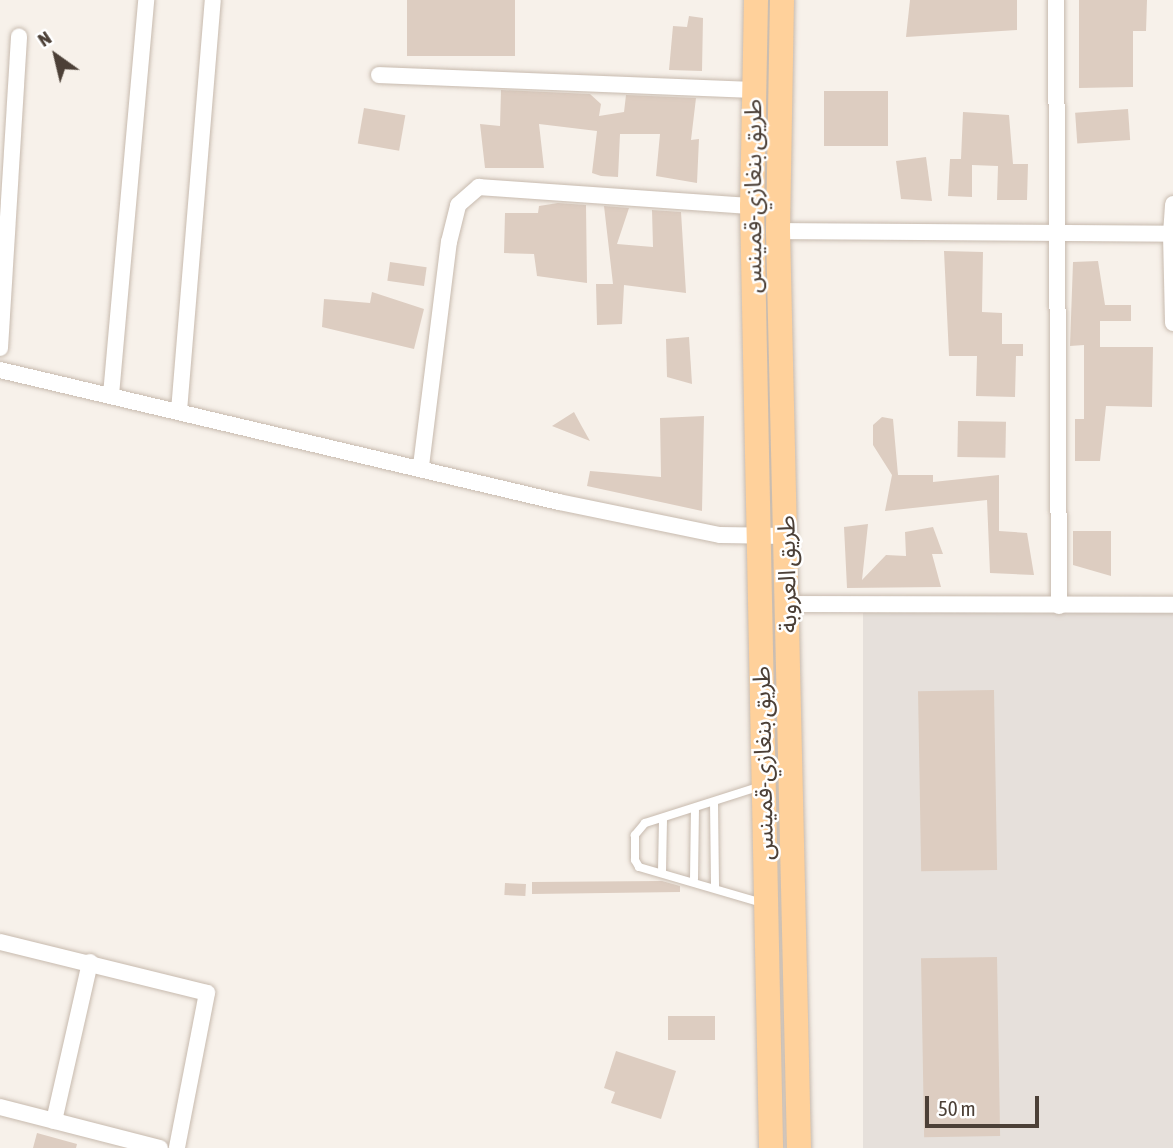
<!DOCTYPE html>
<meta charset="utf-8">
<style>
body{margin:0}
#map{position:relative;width:1173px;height:1148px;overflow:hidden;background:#f7f1ea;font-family:"Asap Condensed","Noto Sans Arabic",sans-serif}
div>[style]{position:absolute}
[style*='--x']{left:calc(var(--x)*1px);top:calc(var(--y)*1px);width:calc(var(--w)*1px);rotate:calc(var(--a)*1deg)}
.industrial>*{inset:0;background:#e6e0db;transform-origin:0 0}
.building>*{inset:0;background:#ddcdc1;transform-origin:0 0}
.roads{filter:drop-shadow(0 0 2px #c7baae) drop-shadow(0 0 2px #c7baae)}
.lane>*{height:8px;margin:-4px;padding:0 4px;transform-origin:4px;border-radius:4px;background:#fff}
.street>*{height:16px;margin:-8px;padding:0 8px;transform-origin:8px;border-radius:8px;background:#fff}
.primary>*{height:24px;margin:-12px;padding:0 12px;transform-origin:12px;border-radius:12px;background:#ffd19b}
span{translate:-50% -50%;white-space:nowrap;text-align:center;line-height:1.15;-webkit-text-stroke:5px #fff;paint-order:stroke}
.street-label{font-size:24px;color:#4c4037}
.north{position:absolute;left:21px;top:21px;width:70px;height:70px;-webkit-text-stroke:5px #fff;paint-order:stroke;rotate:326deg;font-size:19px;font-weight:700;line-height:28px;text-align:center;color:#4c4037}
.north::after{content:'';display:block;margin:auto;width:24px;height:32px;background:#4c4037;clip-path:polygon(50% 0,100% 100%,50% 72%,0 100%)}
.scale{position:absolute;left:925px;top:1096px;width:114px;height:32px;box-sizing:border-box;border:4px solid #4c4037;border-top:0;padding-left:9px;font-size:21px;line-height:24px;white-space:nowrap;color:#4c4037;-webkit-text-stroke:5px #fff;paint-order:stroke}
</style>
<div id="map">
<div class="industrial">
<i style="left:1173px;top:613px;width:535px;height:310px;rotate:90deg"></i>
</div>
<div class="building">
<i style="left:407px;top:0;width:108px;height:56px"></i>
<i style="clip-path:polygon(910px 0,1017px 0,1017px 30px,906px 37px)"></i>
<i style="clip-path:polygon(1079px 0,1147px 0,1146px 31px,1133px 31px,1133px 87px,1079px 88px)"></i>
<i style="clip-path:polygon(689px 16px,703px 18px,702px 71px,669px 70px,673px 26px,687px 27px)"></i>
<i style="clip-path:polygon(501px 90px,590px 94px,601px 104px,599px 116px,624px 112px,626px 95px,696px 98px,691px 140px,699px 139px,697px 183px,656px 176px,660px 134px,620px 134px,618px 177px,601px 176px,592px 173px,597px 131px,539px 124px,544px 168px,485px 168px,480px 124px,500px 126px)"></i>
<i style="left:888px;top:91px;width:55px;height:64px;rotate:90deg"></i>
<i style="left:364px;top:108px;width:42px;height:36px;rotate:10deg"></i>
<i style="left:1128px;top:109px;width:31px;height:53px;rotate:86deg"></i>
<i style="clip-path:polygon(963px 112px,1009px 115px,1013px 164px,1028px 164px,1027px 200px,997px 200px,998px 166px,972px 165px,972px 197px,948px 196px,950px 159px,961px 159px)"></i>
<i style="clip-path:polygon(926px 157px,932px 201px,901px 199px,896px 161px)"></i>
<i style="clip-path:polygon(558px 203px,586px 205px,587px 283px,537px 276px,534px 254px,504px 253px,505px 213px,538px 213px,539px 206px)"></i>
<i style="clip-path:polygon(604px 206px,629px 208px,617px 244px,653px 247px,652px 210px,681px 212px,686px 293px,624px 285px,622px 324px,597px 325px,596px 284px,613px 284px)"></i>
<i style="clip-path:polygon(944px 251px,983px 252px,982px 312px,1002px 313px,1002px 344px,1023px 344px,1023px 356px,1016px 356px,1015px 397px,976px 396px,977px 356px,949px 356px)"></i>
<i style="clip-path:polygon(1098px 261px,1105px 305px,1131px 305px,1131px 321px,1100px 321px,1100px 347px,1153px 347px,1152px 407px,1106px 406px,1100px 461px,1075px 461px,1075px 419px,1084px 419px,1084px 345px,1070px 346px,1073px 262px)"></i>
<i style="left:390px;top:262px;width:37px;height:19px;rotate:8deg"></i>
<i style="clip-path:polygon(372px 292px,424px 309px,414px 349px,322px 327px,324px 299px,370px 303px)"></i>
<i style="clip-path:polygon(689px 337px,692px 384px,667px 377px,666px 339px)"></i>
<i style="clip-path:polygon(574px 412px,581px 425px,590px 441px,552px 426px)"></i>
<i style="clip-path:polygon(704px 416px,702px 511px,587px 486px,590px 471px,661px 477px,660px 418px)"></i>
<i style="clip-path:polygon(882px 417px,893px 419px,898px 475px,933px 475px,933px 482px,999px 475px,999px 531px,1027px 533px,1034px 575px,990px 573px,987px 500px,885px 511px,892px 475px,873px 445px,873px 425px)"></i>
<i style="left:958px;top:421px;width:48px;height:36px;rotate:1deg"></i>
<i style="clip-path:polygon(868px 524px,862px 580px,886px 555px,906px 556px,905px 532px,933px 527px,943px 554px,932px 554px,941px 587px,847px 588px,844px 527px)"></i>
<i style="clip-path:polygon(1073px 531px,1111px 531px,1111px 576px,1073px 565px)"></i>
<i style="left:994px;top:690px;width:180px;height:76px;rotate:89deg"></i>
<i style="clip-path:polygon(662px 881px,680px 886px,680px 892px,532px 894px,532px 882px)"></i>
<i style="left:505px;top:883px;width:21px;height:12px;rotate:3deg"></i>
<i style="left:997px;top:957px;width:179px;height:76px;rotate:89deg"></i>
<i style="left:715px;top:1016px;width:24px;height:47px;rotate:90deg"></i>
<i style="clip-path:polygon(616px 1051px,676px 1071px,661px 1119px,611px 1103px,615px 1092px,604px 1088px)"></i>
<i style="clip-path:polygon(37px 1133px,77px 1144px,76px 1148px,33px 1148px)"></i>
</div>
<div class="roads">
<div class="lane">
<i style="--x:761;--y:786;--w:122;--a:162.3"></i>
<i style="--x:645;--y:823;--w:16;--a:130"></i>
<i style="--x:635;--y:835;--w:25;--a:90"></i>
<i style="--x:635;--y:860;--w:8;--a:60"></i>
<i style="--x:639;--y:867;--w:128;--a:16.3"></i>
<i style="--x:714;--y:802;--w:85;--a:89.3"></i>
<i style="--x:662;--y:872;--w:54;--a:-88.9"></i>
<i style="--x:694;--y:879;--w:70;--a:-89.2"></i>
</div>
<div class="street">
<i style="--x:1056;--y:0;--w:606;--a:89.72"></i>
<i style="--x:379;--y:75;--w:373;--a:2.3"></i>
<i style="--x:778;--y:231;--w:393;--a:0.4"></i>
<i style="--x:1171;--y:234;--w:89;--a:88.7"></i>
<i style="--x:1171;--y:234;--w:30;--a:-86"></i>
<i style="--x:0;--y:348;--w:312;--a:-86.5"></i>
<i style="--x:0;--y:370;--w:574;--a:13.29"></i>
<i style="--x:559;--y:502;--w:164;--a:11.6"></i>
<i style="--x:720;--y:535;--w:66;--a:0.9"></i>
<i style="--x:111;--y:395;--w:397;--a:-84.9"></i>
<i style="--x:179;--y:411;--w:412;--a:-85.3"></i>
<i style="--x:421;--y:466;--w:226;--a:-82.9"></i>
<i style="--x:449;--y:242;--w:38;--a:-76"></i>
<i style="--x:458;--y:205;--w:28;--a:-41"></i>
<i style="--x:479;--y:187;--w:274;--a:4"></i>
<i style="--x:788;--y:604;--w:385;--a:0.1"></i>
<i style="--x:0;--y:942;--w:213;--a:13.8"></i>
<i style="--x:207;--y:993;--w:158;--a:101"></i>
<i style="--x:0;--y:1107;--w:165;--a:14.4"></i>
<i style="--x:54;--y:1121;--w:163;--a:-77.2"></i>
</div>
<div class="primary">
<i style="--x:756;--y:0;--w:206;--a:91.1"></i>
<i style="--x:752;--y:206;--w:942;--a:88.84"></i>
<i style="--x:782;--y:0;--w:231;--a:91"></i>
<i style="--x:778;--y:231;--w:917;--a:88.69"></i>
</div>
</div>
<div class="street-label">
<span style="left:753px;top:196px;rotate:-90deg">طريق بنغازي-قمينس</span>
<span style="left:787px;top:574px;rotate:-91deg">طريق العروبة</span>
<span style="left:763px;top:763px;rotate:-91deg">طريق بنغازي-قمينس</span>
</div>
<div class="north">N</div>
<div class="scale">50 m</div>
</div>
